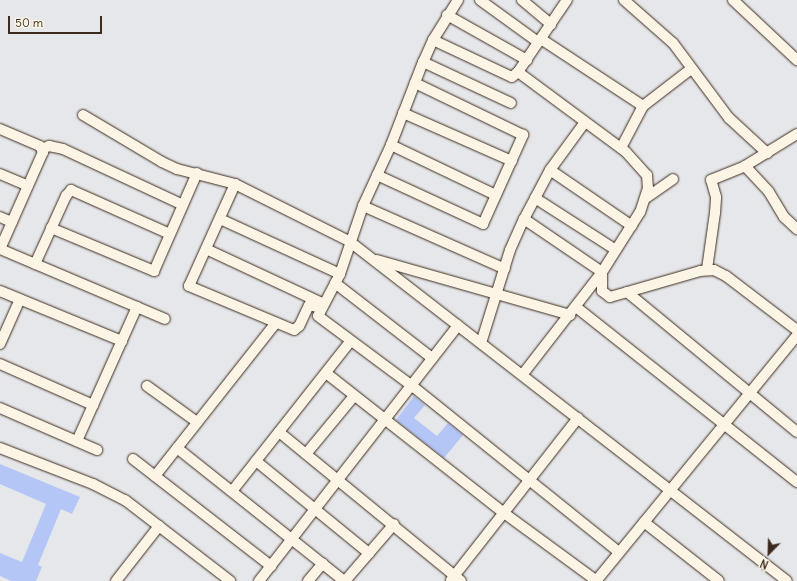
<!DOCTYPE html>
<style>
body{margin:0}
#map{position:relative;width:797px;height:581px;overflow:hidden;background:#e6e7ea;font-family:Delius,sans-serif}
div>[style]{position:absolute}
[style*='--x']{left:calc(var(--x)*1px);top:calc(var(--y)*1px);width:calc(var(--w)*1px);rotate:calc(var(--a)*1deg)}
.building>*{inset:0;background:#b4c6f6}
.roads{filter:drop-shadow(0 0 1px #3b2a1e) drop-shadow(0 0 1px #3b2a1e)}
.minor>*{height:10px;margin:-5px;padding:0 5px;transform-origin:5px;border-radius:5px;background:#fcf5e5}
span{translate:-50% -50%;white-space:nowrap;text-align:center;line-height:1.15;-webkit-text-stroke:3px #fcf5e5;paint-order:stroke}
.north{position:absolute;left:749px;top:533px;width:40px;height:40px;-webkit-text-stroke:3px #fcf5e5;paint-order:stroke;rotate:203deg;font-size:11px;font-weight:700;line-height:16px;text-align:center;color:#3b2a1e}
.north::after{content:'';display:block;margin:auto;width:14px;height:18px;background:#3b2a1e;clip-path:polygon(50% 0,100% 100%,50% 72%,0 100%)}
.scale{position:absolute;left:8px;top:16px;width:94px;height:18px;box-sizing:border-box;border:2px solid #3b2a1e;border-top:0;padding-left:5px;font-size:12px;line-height:14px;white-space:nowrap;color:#3b2a1e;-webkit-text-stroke:3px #fcf5e5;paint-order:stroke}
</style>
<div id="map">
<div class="building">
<i style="clip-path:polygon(414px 396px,425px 405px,414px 418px,437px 436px,448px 423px,463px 435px,444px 458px,396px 420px)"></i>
<i style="clip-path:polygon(0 464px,80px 497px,72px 514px,61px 509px,38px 565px,42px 567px,36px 581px,11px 581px,0 576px,0 553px,22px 562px,46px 504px,0 484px)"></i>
</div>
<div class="roads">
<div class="minor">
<i style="--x:458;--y:0;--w:47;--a:122"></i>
<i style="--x:433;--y:40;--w:24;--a:114"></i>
<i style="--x:423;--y:62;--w:89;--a:111.1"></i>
<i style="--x:391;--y:145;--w:67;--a:114.7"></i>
<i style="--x:363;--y:206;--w:72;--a:108.7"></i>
<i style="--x:340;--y:274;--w:47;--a:117.6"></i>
<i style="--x:318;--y:316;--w:116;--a:36.6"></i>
<i style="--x:411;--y:385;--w:267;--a:38.8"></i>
<i style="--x:480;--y:0;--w:72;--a:35.9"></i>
<i style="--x:522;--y:0;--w:38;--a:40"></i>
<i style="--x:624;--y:0;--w:65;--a:41.3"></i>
<i style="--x:673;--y:43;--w:94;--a:53.3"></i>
<i style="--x:729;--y:118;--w:52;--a:42.6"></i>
<i style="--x:733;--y:0;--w:88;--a:43.2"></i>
<i style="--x:447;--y:15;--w:92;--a:29.4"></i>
<i style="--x:541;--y:39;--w:122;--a:33.3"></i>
<i style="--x:433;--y:40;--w:87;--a:25.1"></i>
<i style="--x:512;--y:77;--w:8;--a:-40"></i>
<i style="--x:518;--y:72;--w:87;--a:-55.8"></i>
<i style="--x:423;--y:62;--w:97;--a:25"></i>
<i style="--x:518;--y:72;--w:134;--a:36.5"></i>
<i style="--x:626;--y:152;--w:31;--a:48"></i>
<i style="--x:647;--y:175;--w:13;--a:86"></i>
<i style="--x:648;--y:188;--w:25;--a:108"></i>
<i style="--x:640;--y:212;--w:71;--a:122.3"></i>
<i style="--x:602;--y:272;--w:130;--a:127.8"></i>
<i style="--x:403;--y:113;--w:119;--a:23.8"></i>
<i style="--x:83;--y:115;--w:92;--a:30.7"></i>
<i style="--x:162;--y:162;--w:17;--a:25"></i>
<i style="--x:177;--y:169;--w:60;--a:14.5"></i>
<i style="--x:0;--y:129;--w:43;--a:23"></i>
<i style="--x:40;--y:146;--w:7;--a:63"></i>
<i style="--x:43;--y:152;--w:106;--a:113.9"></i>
<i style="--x:391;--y:145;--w:116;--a:25.5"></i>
<i style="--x:621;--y:148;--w:47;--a:-62.4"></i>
<i style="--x:643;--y:106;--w:61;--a:-37.6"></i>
<i style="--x:42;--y:149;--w:8;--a:-23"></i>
<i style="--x:49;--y:146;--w:14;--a:12"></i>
<i style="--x:63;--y:149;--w:132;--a:25"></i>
<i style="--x:745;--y:166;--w:35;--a:47"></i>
<i style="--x:769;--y:192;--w:29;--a:59"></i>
<i style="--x:784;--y:217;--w:18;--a:43"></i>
<i style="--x:550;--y:170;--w:99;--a:34.3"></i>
<i style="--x:0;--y:174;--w:30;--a:23"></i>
<i style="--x:377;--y:175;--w:117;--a:24.8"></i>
<i style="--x:483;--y:224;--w:98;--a:-65.8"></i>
<i style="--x:523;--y:135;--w:120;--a:-154.3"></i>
<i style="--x:535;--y:198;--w:96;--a:32.7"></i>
<i style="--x:646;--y:198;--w:33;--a:-35"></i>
<i style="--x:363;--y:206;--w:155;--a:23.9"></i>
<i style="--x:0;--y:217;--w:13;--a:23"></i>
<i style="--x:220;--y:219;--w:132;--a:24.6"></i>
<i style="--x:524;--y:219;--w:94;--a:34.2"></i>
<i style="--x:602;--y:272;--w:19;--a:90"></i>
<i style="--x:602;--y:291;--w:10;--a:37"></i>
<i style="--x:610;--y:297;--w:94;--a:-16.1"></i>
<i style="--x:700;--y:271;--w:14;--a:-4"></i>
<i style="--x:714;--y:270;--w:13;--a:27"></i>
<i style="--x:726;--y:276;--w:89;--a:37.3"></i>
<i style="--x:51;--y:228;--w:112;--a:22.7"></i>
<i style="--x:154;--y:271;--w:107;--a:-66.3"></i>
<i style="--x:0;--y:249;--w:179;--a:23"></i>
<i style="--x:206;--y:249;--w:128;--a:25"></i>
<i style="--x:377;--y:260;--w:201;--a:15.9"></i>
<i style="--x:35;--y:264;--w:75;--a:-65.5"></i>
<i style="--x:66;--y:196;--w:8;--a:-50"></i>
<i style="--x:71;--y:190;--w:108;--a:24"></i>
<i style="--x:707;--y:269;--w:57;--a:-81.9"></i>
<i style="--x:715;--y:213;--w:16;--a:-86"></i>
<i style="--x:716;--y:197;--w:18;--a:-106"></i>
<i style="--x:711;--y:180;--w:37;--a:-22"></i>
<i style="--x:745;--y:166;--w:61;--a:-31.6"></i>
<i style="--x:335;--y:283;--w:123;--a:37.7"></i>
<i style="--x:0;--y:291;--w:132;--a:22.3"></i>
<i style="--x:627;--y:292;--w:220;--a:39.5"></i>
<i style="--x:576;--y:307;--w:282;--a:38.4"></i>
<i style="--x:321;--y:308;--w:12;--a:-166"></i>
<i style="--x:309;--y:305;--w:23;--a:115"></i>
<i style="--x:299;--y:326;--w:6;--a:141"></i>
<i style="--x:294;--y:330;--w:114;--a:-157.3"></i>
<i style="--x:189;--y:286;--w:112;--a:-65.7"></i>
<i style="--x:235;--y:184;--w:127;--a:26.6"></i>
<i style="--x:349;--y:241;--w:554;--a:37.82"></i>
<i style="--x:481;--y:343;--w:97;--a:-72.7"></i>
<i style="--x:510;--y:250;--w:34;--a:-66"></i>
<i style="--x:524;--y:219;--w:55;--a:-62"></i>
<i style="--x:550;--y:170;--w:59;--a:-53.9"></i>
<i style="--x:0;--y:344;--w:49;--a:-66"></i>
<i style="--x:0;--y:364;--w:102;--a:23.8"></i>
<i style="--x:326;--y:373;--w:226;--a:38.2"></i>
<i style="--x:504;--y:513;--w:115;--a:36.2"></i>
<i style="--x:147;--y:386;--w:62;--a:35.8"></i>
<i style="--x:0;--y:408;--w:106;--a:23.4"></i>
<i style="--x:279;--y:432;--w:235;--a:39.3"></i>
<i style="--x:77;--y:441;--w:147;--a:-65.9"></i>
<i style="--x:0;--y:448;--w:100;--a:21.2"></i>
<i style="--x:93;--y:484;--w:36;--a:27"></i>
<i style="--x:125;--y:500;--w:133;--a:37.6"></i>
<i style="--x:177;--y:448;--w:213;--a:38.5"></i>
<i style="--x:306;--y:454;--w:75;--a:-50.4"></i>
<i style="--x:133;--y:459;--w:175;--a:37.8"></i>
<i style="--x:256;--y:461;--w:146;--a:39.2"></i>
<i style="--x:155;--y:476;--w:195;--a:-51.7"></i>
<i style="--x:233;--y:490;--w:189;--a:-51.7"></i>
<i style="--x:644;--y:522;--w:95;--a:38.2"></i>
<i style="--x:451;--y:580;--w:206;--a:-51.9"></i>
<i style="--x:116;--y:581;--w:70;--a:-52"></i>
<i style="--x:259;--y:581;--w:324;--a:-52.1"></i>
<i style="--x:308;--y:581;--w:23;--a:-50"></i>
<i style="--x:345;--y:581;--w:75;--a:-49.3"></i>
<i style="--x:596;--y:581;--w:318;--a:-50.7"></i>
</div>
</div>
<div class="north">N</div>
<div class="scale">50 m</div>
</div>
